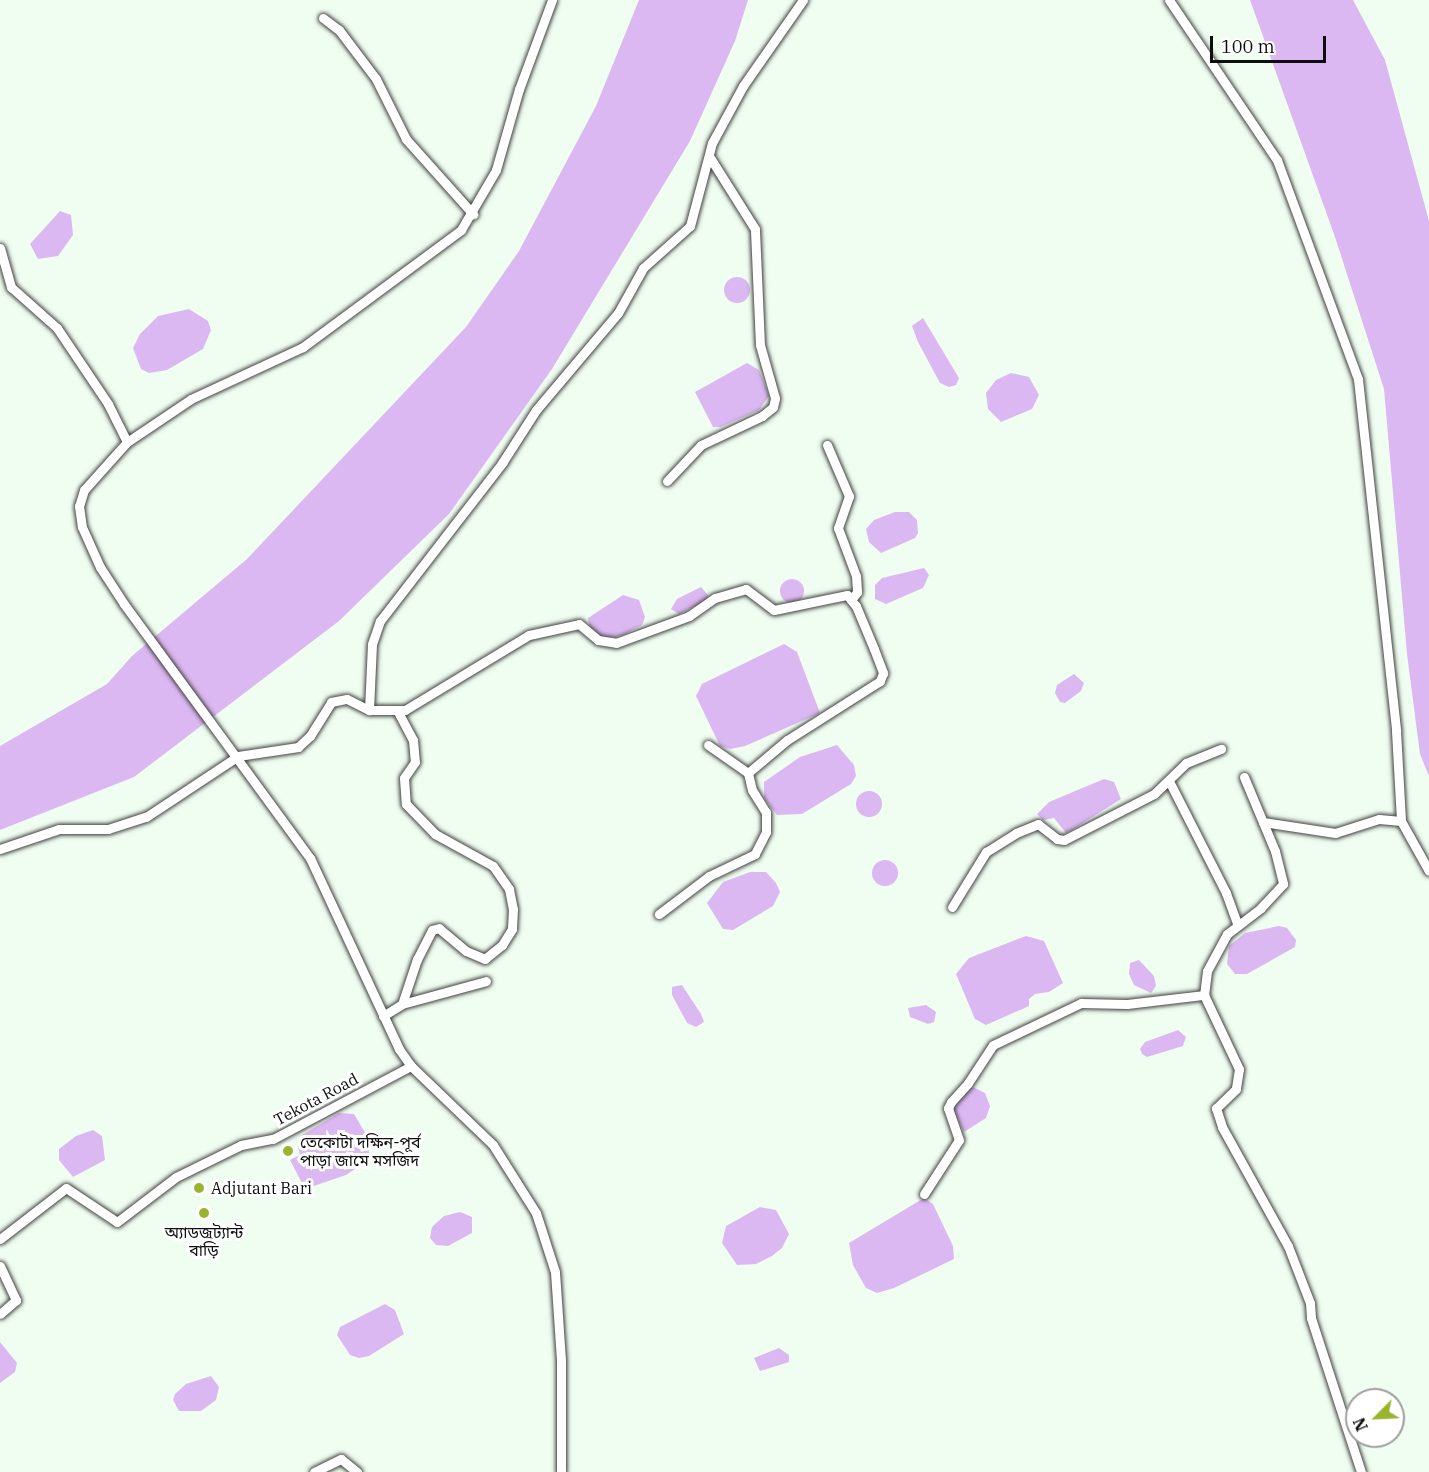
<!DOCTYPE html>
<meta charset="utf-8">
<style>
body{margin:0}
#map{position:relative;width:1429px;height:1472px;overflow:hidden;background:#f0fef1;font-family:"IBM Plex Serif","Noto Sans Bengali",serif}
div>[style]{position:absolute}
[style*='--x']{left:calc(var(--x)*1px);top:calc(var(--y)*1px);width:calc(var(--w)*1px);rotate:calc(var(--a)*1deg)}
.water>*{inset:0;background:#dcb8f2}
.round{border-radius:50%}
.roads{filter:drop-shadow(0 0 2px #414141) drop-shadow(0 0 2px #414141)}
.minor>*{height:9px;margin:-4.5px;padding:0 4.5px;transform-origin:4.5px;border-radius:4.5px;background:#fff}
.dots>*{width:16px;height:16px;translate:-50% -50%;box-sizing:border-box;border:3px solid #fff;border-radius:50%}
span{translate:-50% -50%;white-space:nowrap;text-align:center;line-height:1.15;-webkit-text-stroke:6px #fff;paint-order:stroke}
.street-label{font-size:16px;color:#0e0e0e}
.poi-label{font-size:16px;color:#0e0e0e}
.left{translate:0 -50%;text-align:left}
.north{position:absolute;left:1345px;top:1388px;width:60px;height:60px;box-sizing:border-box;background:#fff;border:2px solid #9f9f9f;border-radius:50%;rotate:246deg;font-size:16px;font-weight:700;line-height:24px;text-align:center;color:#0e0e0e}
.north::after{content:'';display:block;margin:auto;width:21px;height:27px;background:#99b52f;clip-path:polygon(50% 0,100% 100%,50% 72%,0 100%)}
.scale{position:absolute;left:1210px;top:36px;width:116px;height:27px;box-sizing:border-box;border:3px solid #0e0e0e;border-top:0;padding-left:8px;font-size:18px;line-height:21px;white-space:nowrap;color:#0e0e0e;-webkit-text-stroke:4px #fff;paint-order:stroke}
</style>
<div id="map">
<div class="water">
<i style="clip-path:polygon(639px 0,748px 0,735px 41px,690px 141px,552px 369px,449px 514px,339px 621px,134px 777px,0 830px,0 746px,107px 684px,132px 656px,247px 559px,466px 327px,519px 251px,596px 106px)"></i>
<i style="clip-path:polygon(1250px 0,1353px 0,1385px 60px,1429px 221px,1429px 776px,1420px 754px,1407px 654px,1384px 389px,1335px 237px)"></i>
<i style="clip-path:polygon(60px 211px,71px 215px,73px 235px,58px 256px,38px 259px,30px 244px)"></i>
<i class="round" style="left:724px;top:277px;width:26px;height:26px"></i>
<i style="clip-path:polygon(189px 309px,208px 321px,211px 330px,203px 349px,167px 370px,149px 373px,141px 369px,133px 348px,140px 334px,158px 316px)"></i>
<i style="clip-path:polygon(923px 318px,959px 378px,956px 385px,949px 387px,940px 383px,918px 342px,912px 326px)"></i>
<i style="clip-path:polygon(747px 363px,759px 370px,769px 396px,759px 410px,721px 427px,713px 427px,695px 392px)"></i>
<i style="clip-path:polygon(1011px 373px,1029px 377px,1039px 395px,1032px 409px,1001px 422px,988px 409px,986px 393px,996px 380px)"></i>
<i style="clip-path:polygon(895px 512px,909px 512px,917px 520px,918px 533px,915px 538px,881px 553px,869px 542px,866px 529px,874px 520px)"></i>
<i style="clip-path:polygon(924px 568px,929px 575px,923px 588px,886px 604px,875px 599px,875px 585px,882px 578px)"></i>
<i class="round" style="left:780px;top:579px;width:24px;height:24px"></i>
<i style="clip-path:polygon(701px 587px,708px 595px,707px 600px,679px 614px,671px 609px,677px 599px)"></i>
<i style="clip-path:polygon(623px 595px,639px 600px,645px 617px,642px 625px,623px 635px,602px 639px,590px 630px,588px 618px)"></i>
<i style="clip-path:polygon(784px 644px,797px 652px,820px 713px,745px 746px,730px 749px,720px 746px,696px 696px,702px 684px)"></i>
<i style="clip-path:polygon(1074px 674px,1084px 683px,1081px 691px,1065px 703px,1060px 702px,1055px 693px,1057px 685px)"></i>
<i style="clip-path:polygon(837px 745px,854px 765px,856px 776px,851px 784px,802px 814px,777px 815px,764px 798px,764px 782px,800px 757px)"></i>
<i style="clip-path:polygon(1104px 779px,1114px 782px,1121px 799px,1075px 828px,1066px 833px,1054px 818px,1043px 820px,1037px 814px,1049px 802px)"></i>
<i class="round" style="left:856px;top:791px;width:26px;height:26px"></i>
<i class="round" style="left:872px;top:860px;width:26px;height:26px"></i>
<i style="clip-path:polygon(750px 872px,766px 872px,776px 883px,780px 892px,773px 906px,733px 930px,723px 929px,707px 903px,723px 882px)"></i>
<i style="clip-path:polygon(1279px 926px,1287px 928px,1296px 940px,1295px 947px,1247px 974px,1235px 974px,1227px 964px,1229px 946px,1245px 933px)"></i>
<i style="clip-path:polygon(1026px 936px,1044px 941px,1063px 983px,1049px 992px,1035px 994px,1029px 999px,1029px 1006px,986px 1025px,975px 1019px,956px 974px,969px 958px)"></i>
<i style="clip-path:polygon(1139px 960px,1154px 976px,1156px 986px,1151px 993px,1134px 985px,1129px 974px,1130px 963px)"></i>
<i style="clip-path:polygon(682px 985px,701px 1014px,704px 1022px,696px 1027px,687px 1023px,672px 995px,672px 987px)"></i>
<i style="clip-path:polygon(926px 1005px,936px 1012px,934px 1022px,928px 1024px,910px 1017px,908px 1008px)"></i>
<i style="clip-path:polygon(1178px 1030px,1186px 1037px,1183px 1046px,1147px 1057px,1142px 1054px,1140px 1049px,1145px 1042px)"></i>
<i style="clip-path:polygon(973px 1087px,985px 1093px,990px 1106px,986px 1118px,964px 1132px,953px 1110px,963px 1093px)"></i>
<i style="clip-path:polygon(339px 1113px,354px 1114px,367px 1136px,370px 1159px,346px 1175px,305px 1189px,290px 1160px,300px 1155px,298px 1146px,302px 1135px)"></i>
<i style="clip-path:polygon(93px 1130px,102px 1136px,105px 1160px,73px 1177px,59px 1160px,59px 1149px,76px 1136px)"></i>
<i style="clip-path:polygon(924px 1198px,933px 1204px,953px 1246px,954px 1259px,894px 1288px,877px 1293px,866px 1288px,853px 1265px,849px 1243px)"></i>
<i style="clip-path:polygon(760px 1207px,776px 1210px,789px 1234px,782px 1248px,772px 1256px,756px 1264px,737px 1265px,722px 1243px,726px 1226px)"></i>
<i style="clip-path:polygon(460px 1212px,472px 1217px,472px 1233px,448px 1246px,436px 1245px,430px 1238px,432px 1227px,444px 1216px)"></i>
<i style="clip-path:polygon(385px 1304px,395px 1310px,404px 1334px,369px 1356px,359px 1358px,350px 1355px,337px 1335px,340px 1327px)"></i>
<i style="clip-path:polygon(0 1342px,17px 1363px,15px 1372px,0 1383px)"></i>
<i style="clip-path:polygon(779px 1348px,789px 1355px,789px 1362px,760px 1371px,754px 1358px)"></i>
<i style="clip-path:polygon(211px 1376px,219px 1387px,216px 1400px,201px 1411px,179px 1411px,173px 1400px,175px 1394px,186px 1384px)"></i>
</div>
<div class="roads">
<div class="minor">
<i style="--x:552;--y:0;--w:95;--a:110.3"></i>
<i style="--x:519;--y:89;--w:84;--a:105.9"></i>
<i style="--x:496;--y:170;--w:69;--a:120.3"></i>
<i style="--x:461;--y:230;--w:197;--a:143.5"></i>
<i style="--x:303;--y:347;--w:123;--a:155.1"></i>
<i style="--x:191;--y:399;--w:77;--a:146.1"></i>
<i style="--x:127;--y:442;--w:64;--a:131.9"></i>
<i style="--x:84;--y:490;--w:17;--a:107"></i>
<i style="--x:79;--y:506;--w:21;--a:82"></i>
<i style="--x:82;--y:527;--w:44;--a:65.8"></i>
<i style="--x:100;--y:567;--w:44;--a:57"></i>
<i style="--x:124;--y:604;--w:315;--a:53.8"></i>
<i style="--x:310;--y:858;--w:211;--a:65"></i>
<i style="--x:399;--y:1049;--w:21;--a:55"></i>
<i style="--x:411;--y:1066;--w:114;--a:43.9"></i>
<i style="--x:493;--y:1145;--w:80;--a:57.7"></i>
<i style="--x:536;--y:1213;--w:62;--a:72.1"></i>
<i style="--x:555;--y:1272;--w:89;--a:86.1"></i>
<i style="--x:561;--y:1361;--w:111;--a:90"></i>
<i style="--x:1169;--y:0;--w:193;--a:56"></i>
<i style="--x:1277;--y:160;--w:233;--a:69.7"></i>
<i style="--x:1358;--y:379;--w:354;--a:83.8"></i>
<i style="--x:1396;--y:731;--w:90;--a:86.8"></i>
<i style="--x:323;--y:18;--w:20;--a:37"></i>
<i style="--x:339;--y:30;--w:61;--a:52.9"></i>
<i style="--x:376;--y:79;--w:67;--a:63.4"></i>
<i style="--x:406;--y:139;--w:101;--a:48.2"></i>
<i style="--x:0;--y:248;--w:41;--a:74.2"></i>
<i style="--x:11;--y:287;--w:62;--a:41.7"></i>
<i style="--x:57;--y:328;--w:92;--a:56.1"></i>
<i style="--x:108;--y:404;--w:42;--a:63.4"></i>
<i style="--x:827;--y:445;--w:56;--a:66.7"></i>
<i style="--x:849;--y:496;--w:34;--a:109"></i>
<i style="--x:838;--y:528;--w:51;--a:69.4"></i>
<i style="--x:856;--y:576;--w:16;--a:86"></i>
<i style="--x:857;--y:592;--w:10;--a:127"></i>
<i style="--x:667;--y:481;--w:50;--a:-46.6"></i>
<i style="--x:701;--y:445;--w:68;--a:-25.4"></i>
<i style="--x:762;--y:416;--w:14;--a:-39"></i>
<i style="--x:773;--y:407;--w:9;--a:-77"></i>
<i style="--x:775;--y:398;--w:55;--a:-105.8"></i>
<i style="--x:760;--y:345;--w:116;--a:-92.5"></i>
<i style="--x:755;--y:229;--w:86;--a:-122.2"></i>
<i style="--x:369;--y:710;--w:66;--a:-87.4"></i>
<i style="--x:372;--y:644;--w:24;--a:-71"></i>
<i style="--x:380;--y:621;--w:200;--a:-52.3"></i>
<i style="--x:502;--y:463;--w:63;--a:-57.3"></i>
<i style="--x:536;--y:410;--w:127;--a:-49.8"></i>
<i style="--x:618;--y:313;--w:51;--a:-60.9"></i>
<i style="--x:643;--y:268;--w:63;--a:-41.8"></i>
<i style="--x:690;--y:226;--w:86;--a:-75.2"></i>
<i style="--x:712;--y:143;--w:65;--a:-61.5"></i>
<i style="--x:743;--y:86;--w:105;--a:-55.1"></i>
<i style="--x:397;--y:710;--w:34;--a:62"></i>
<i style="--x:413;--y:740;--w:22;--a:85"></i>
<i style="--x:415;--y:762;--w:19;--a:125"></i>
<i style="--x:404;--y:778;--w:26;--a:86"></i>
<i style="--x:406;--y:804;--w:42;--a:46"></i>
<i style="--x:435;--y:834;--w:66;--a:28.9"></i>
<i style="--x:493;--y:866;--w:28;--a:55"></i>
<i style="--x:509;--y:889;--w:20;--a:79"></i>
<i style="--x:513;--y:909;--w:20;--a:93"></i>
<i style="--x:512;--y:929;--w:19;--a:122"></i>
<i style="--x:502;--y:945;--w:22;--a:141"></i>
<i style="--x:485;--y:959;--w:21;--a:-157"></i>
<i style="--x:466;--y:951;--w:35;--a:-140"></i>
<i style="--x:439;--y:928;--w:7;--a:164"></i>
<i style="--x:432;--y:930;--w:33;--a:117"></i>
<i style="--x:417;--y:959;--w:47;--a:108.4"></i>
<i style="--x:708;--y:745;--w:49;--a:35"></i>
<i style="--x:1244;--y:777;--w:80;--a:67.3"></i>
<i style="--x:1275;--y:851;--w:34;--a:76"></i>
<i style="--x:1283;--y:884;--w:33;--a:133"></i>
<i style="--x:1261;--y:908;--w:43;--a:142.6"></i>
<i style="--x:1227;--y:934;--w:42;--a:118.4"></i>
<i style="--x:1207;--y:971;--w:24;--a:97"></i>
<i style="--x:1204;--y:995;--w:82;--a:64.7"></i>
<i style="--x:1239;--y:1069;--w:20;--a:99"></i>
<i style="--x:1236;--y:1089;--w:28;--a:136"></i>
<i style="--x:1216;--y:1108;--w:20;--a:72"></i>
<i style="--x:1222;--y:1127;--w:136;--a:61"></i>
<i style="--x:1288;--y:1246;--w:61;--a:68.9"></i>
<i style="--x:1310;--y:1303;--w:15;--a:86"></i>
<i style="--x:1311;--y:1318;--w:162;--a:72"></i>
<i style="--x:1169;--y:781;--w:126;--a:63"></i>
<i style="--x:1226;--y:893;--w:33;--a:70"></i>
<i style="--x:1263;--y:822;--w:73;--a:8.7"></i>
<i style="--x:1335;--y:833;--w:46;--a:-17.7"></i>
<i style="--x:1379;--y:819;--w:22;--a:5"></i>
<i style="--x:1401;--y:821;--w:57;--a:60.8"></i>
<i style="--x:0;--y:849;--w:62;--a:-18.7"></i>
<i style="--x:59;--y:829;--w:49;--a:0"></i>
<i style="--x:108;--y:829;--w:40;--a:-18"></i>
<i style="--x:146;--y:817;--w:110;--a:-33.5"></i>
<i style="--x:238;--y:756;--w:61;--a:-8.5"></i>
<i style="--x:298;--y:747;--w:16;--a:-43"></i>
<i style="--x:310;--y:736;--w:40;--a:-58"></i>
<i style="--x:331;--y:702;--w:16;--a:-11"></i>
<i style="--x:347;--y:699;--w:25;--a:27"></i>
<i style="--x:369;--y:710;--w:36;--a:0"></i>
<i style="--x:405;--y:710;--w:145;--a:-31.2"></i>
<i style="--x:529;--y:635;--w:51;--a:-12.4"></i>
<i style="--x:579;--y:624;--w:25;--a:40"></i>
<i style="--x:598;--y:640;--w:18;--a:9"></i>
<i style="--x:616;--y:643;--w:78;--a:-20.3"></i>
<i style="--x:689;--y:616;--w:32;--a:-35"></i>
<i style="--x:715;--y:598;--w:32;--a:-16"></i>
<i style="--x:746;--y:589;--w:35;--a:37"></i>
<i style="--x:774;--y:610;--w:75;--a:-11.6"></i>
<i style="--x:847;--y:595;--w:14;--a:51"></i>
<i style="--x:856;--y:606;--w:47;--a:67.3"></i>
<i style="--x:874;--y:649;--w:26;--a:69"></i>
<i style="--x:883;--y:673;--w:9;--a:111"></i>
<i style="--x:880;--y:681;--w:110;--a:147.6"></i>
<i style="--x:787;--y:740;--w:51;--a:139.8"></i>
<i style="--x:748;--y:773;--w:17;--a:77"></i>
<i style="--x:752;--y:790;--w:26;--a:58"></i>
<i style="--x:766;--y:812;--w:20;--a:90"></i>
<i style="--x:766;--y:832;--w:25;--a:117"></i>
<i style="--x:755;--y:854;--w:51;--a:154.4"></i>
<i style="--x:709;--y:876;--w:63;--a:142.8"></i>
<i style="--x:952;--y:907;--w:65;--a:-58.3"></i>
<i style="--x:986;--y:852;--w:36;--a:-32"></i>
<i style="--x:1016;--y:833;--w:24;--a:-22"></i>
<i style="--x:1038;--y:824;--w:24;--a:38"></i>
<i style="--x:1057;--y:839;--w:7;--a:8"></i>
<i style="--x:1064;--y:840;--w:101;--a:-27.1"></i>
<i style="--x:1154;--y:794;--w:45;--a:-44.1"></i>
<i style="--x:1186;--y:763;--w:38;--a:-22"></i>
<i style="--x:383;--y:1016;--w:22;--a:-32"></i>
<i style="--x:402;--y:1004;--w:87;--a:-15.3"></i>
<i style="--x:924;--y:1194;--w:64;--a:-57.1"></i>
<i style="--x:959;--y:1140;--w:34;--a:-109"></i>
<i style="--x:948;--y:1108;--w:7;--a:-63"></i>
<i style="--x:951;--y:1102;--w:25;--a:-48"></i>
<i style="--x:968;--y:1083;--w:45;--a:-56.7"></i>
<i style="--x:993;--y:1045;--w:98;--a:-25.5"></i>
<i style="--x:1081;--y:1003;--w:46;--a:1.2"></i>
<i style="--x:1127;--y:1004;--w:78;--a:-6.7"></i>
<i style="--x:0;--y:1239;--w:83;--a:-37.7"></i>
<i style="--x:66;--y:1188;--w:61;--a:33.7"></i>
<i style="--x:117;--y:1222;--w:74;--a:-37.3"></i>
<i style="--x:176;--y:1177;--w:72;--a:-26.2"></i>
<i style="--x:241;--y:1145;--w:33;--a:-11"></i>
<i style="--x:273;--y:1139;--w:156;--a:-27.9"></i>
<i style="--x:0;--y:1266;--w:38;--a:65"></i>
<i style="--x:16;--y:1300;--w:21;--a:139"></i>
<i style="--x:314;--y:1472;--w:30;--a:-26"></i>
<i style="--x:341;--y:1459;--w:21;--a:39"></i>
</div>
</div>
<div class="dots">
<i style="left:288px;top:1151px;background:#99b52f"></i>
<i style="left:199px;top:1188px;background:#99b52f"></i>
<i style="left:204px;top:1213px;background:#99b52f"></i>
</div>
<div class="street-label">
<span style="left:316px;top:1099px;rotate:-28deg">Tekota Road</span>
</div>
<div class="poi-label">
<span class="left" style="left:300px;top:1151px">তেকোটা দক্ষিন-পূর্ব<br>পাড়া জামে মসজিদ</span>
<span class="left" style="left:211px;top:1188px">Adjutant Bari</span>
<span style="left:204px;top:1241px">অ্যাডজুট্যান্ট<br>বাড়ি</span>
</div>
<div class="north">N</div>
<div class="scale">100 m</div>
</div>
